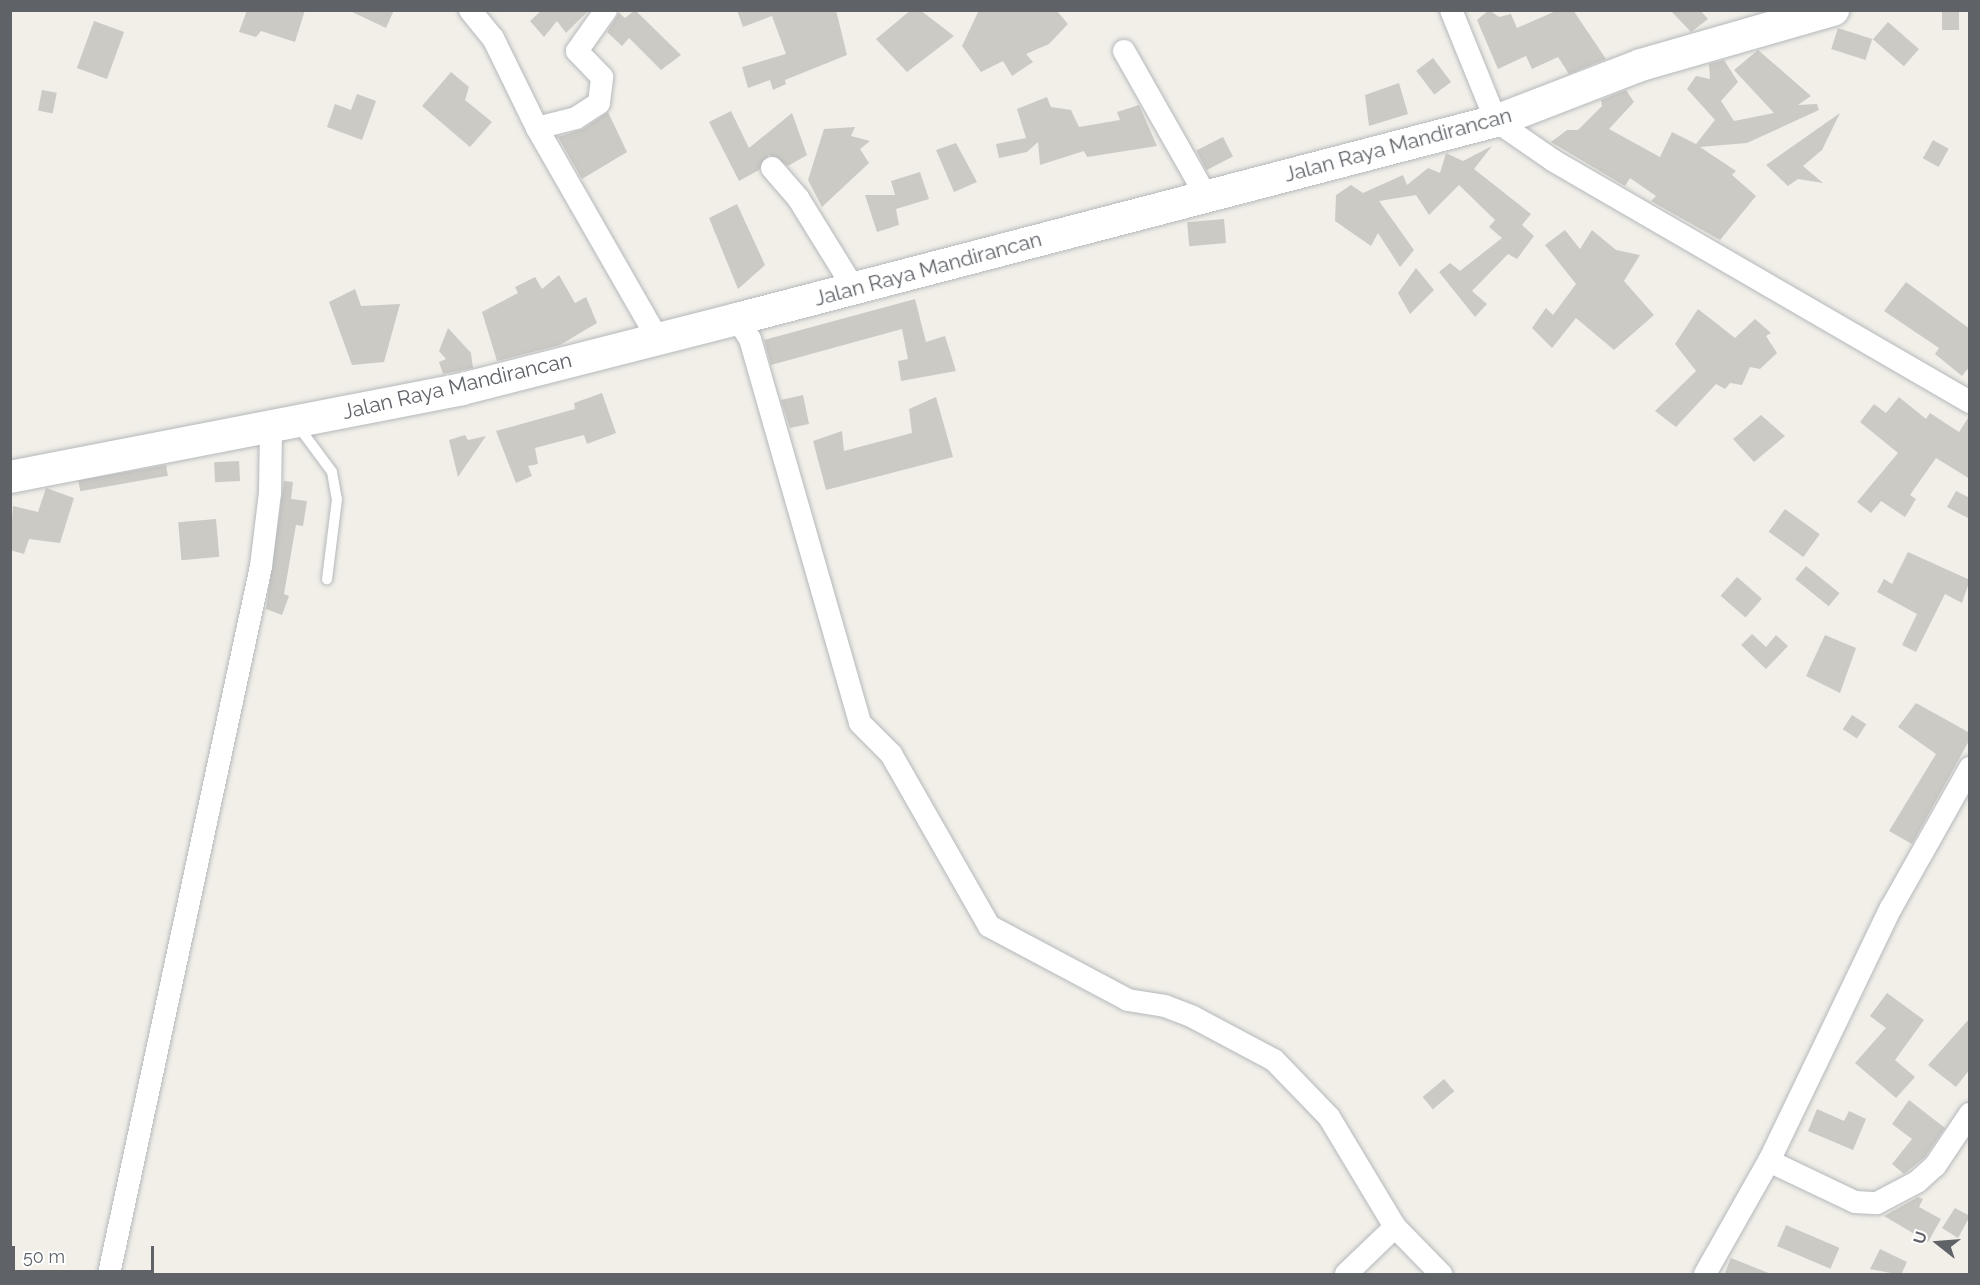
<!DOCTYPE html>
<style>
body{margin:0}
#map{position:relative;width:1980px;height:1285px;overflow:hidden;background:#f1efe8;font-family:Raleway,sans-serif}
div>[style]{position:absolute}
[style*='--x']{left:calc(var(--x)*1px);top:calc(var(--y)*1px);width:calc(var(--w)*1px);rotate:calc(var(--a)*1deg)}
.building>*{inset:0;background:#cccac5;transform-origin:0 0}
.roads{filter:drop-shadow(0 0 2px #b5b8bc) drop-shadow(0 0 2px #b5b8bc)}
.lane>*{height:10px;margin:-5px;padding:0 5px;transform-origin:5px;border-radius:5px;background:#fff}
.street>*{height:22px;margin:-11px;padding:0 11px;transform-origin:11px;border-radius:11px;background:#fff}
.secondary>*{height:32px;margin:-16px;padding:0 16px;transform-origin:16px;border-radius:16px;background:#fff}
span{translate:-50% -50%;white-space:nowrap;text-align:center;line-height:1.15;-webkit-text-stroke:4.5px #fff;paint-order:stroke}
.street-label{font-size:21px;color:#5f6368}
.frame{position:absolute;inset:0;border:12px solid #5f6368;pointer-events:none}
.north{position:absolute;left:1908px;top:1213px;width:60px;height:60px;-webkit-text-stroke:4px #fff;paint-order:stroke;rotate:287deg;font-size:16px;font-weight:700;line-height:24px;text-align:center;color:#5f6368}
.north::after{content:'';display:block;margin:auto;width:21px;height:27px;background:#5f6368;clip-path:polygon(50% 0,100% 100%,50% 72%,0 100%)}
.scale{position:absolute;left:12px;top:1246px;width:142px;height:27px;box-sizing:border-box;border:3px solid #5f6368;border-top:0;padding-left:8px;font-size:18px;line-height:21px;white-space:nowrap;color:#5f6368;-webkit-text-stroke:4px #fff;paint-order:stroke}
</style>
<div id="map">
<div class="building">
<i style="clip-path:polygon(247px 10px,305px 10px,295px 42px,261px 31px,256px 37px,239px 32px)"></i>
<i style="clip-path:polygon(348px 10px,394px 10px,386px 28px)"></i>
<i style="clip-path:polygon(542px 10px,589px 10px,566px 33px,557px 21px,544px 37px,530px 21px)"></i>
<i style="clip-path:polygon(635px 10px,681px 55px,661px 70px,629px 38px,622px 46px,607px 32px,619px 13px,625px 18px)"></i>
<i style="clip-path:polygon(737px 10px,836px 10px,847px 55px,785px 80px,786px 84px,773px 90px,770px 80px,748px 88px,742px 67px,786px 54px,772px 16px,743px 27px)"></i>
<i style="clip-path:polygon(911px 10px,920px 10px,954px 36px,907px 72px,876px 39px)"></i>
<i style="clip-path:polygon(979px 10px,1057px 11px,1068px 24px,1049px 44px,1026px 54px,1033px 62px,1012px 76px,1003px 61px,981px 72px,962px 46px)"></i>
<i style="clip-path:polygon(1489px 10px,1499px 17px,1511px 14px,1517px 28px,1558px 10px,1573px 10px,1606px 59px,1569px 74px,1558px 57px,1532px 69px,1526px 56px,1498px 69px,1477px 20px)"></i>
<i style="clip-path:polygon(1670px 10px,1700px 10px,1708px 19px,1691px 32px)"></i>
<i style="left:1942px;top:10px;width:17px;height:20px"></i>
<i style="left:94px;top:21px;width:32px;height:50px;rotate:20deg"></i>
<i style="left:1888px;top:22px;width:41px;height:23px;rotate:41deg"></i>
<i style="left:1838px;top:28px;width:36px;height:22px;rotate:18deg"></i>
<i style="clip-path:polygon(1758px 50px,1811px 96px,1798px 105px,1817px 104px,1819px 110px,1747px 143px,1700px 147px,1736px 171px,1732px 175px,1756px 196px,1720px 240px,1651px 201px,1656px 196px,1630px 178px,1625px 186px,1551px 142px,1567px 130px,1578px 130px,1602px 106px,1601px 100px,1626px 90px,1634px 102px,1609px 129px,1660px 157px,1672px 132px,1696px 144px,1715px 120px,1687px 89px,1696px 76px,1710px 79px,1709px 64px,1724px 60px,1738px 82px,1721px 101px,1734px 121px,1774px 113px,1734px 70px)"></i>
<i style="left:1433px;top:58px;width:30px;height:21px;rotate:53deg"></i>
<i style="clip-path:polygon(451px 72px,469px 87px,465px 100px,492px 122px,470px 147px,422px 106px)"></i>
<i style="clip-path:polygon(1399px 83px,1408px 114px,1369px 126px,1365px 95px)"></i>
<i style="left:42px;top:90px;width:15px;height:21px;rotate:11deg"></i>
<i style="clip-path:polygon(357px 94px,376px 101px,362px 140px,327px 127px,335px 104px,351px 110px)"></i>
<i style="clip-path:polygon(1047px 97px,1051px 107px,1071px 110px,1079px 127px,1120px 120px,1117px 112px,1139px 105px,1157px 146px,1087px 157px,1084px 151px,1040px 165px,1038px 142px,1027px 152px,999px 158px,996px 144px,1026px 138px,1017px 109px)"></i>
<i style="clip-path:polygon(731px 111px,749px 148px,792px 113px,807px 155px,788px 166px,769px 155px,759px 170px,739px 181px,709px 122px)"></i>
<i style="clip-path:polygon(608px 112px,627px 152px,582px 179px,558px 137px,583px 129px)"></i>
<i style="clip-path:polygon(1840px 113px,1822px 150px,1803px 166px,1823px 183px,1798px 179px,1788px 186px,1766px 165px)"></i>
<i style="clip-path:polygon(855px 127px,851px 136px,870px 141px,860px 149px,869px 163px,822px 207px,808px 180px,824px 129px)"></i>
<i style="left:1223px;top:137px;width:22px;height:30px;rotate:63deg"></i>
<i style="left:1933px;top:140px;width:18px;height:21px;rotate:29deg"></i>
<i style="clip-path:polygon(956px 143px,977px 182px,954px 192px,936px 150px)"></i>
<i style="clip-path:polygon(1492px 146px,1474px 169px,1531px 214px,1522px 225px,1534px 236px,1517px 259px,1508px 254px,1472px 291px,1487px 304px,1475px 317px,1439px 272px,1450px 263px,1460px 271px,1502px 238px,1489px 227px,1495px 220px,1459px 185px,1429px 215px,1416px 195px,1379px 201px,1414px 250px,1400px 267px,1378px 233px,1371px 246px,1335px 221px,1336px 195px,1351px 185px,1363px 193px,1403px 175px,1407px 185px,1428px 168px,1440px 173px,1446px 153px,1463px 161px)"></i>
<i style="clip-path:polygon(920px 172px,929px 199px,896px 209px,899px 225px,877px 232px,865px 195px,895px 195px,891px 181px)"></i>
<i style="clip-path:polygon(737px 204px,765px 265px,738px 289px,709px 218px)"></i>
<i style="left:1224px;top:219px;width:24px;height:37px;rotate:85deg"></i>
<i style="clip-path:polygon(1565px 230px,1580px 249px,1592px 230px,1616px 250px,1640px 255px,1624px 281px,1654px 315px,1614px 350px,1576px 318px,1552px 348px,1532px 328px,1546px 308px,1553px 315px,1576px 284px,1545px 245px)"></i>
<i style="clip-path:polygon(1416px 268px,1434px 290px,1410px 314px,1398px 293px)"></i>
<i style="clip-path:polygon(559px 275px,575px 303px,586px 297px,597px 323px,560px 345px,497px 361px,482px 312px,518px 293px,515px 287px,535px 277px,542px 289px)"></i>
<i style="clip-path:polygon(1906px 282px,1970px 329px,1970px 366px,1962px 376px,1935px 354px,1939px 348px,1884px 311px)"></i>
<i style="clip-path:polygon(355px 289px,361px 306px,400px 304px,384px 362px,352px 365px,329px 302px)"></i>
<i style="clip-path:polygon(915px 299px,926px 342px,945px 336px,956px 371px,901px 381px,898px 361px,908px 359px,902px 329px,771px 365px,764px 340px)"></i>
<i style="clip-path:polygon(1698px 309px,1735px 338px,1755px 319px,1771px 333px,1766px 336px,1777px 353px,1760px 369px,1750px 367px,1742px 385px,1730px 383px,1725px 389px,1716px 384px,1676px 427px,1655px 411px,1696px 371px,1675px 344px)"></i>
<i style="clip-path:polygon(448px 328px,471px 353px,473px 368px,443px 374px,439px 362px,446px 359px,439px 351px)"></i>
<i style="clip-path:polygon(602px 393px,616px 433px,587px 444px,584px 435px,535px 448px,538px 464px,528px 466px,532px 476px,516px 483px,496px 431px,575px 409px,574px 403px)"></i>
<i style="clip-path:polygon(803px 395px,809px 424px,790px 428px,781px 400px)"></i>
<i style="clip-path:polygon(936px 397px,953px 457px,826px 490px,813px 441px,842px 431px,844px 451px,912px 433px,909px 409px)"></i>
<i style="clip-path:polygon(1899px 397px,1926px 419px,1930px 413px,1959px 432px,1970px 415px,1970px 479px,1936px 458px,1910px 495px,1916px 499px,1905px 517px,1881px 501px,1871px 513px,1857px 502px,1898px 453px,1860px 422px,1874px 404px,1886px 413px)"></i>
<i style="clip-path:polygon(1761px 415px,1785px 436px,1754px 462px,1733px 439px)"></i>
<i style="clip-path:polygon(465px 435px,468px 440px,486px 436px,458px 477px,449px 440px)"></i>
<i style="left:239px;top:461px;width:20px;height:25px;rotate:87deg"></i>
<i style="left:166px;top:465px;width:11px;height:89px;rotate:80deg"></i>
<i style="clip-path:polygon(284px 481px,293px 482px,291px 499px,307px 501px,303px 526px,296px 525px,284px 594px,289px 596px,282px 615px,266px 609px)"></i>
<i style="clip-path:polygon(46px 488px,74px 498px,60px 543px,29px 539px,24px 554px,10px 550px,13px 506px,38px 512px)"></i>
<i style="clip-path:polygon(1956px 491px,1970px 498px,1970px 519px,1947px 507px)"></i>
<i style="left:1785px;top:509px;width:43px;height:28px;rotate:36deg"></i>
<i style="left:216px;top:519px;width:38px;height:38px;rotate:85deg"></i>
<i style="clip-path:polygon(1908px 552px,1970px 580px,1962px 603px,1945px 594px,1916px 652px,1902px 645px,1917px 614px,1877px 592px,1884px 579px,1892px 584px)"></i>
<i style="left:1806px;top:566px;width:43px;height:17px;rotate:39deg"></i>
<i style="left:1737px;top:577px;width:33px;height:25px;rotate:41deg"></i>
<i style="clip-path:polygon(1752px 634px,1766px 647px,1776px 635px,1788px 646px,1766px 669px,1741px 645px)"></i>
<i style="clip-path:polygon(1825px 635px,1856px 648px,1840px 693px,1806px 676px)"></i>
<i style="clip-path:polygon(1916px 703px,1970px 733px,1970px 739px,1912px 844px,1889px 831px,1936px 754px,1898px 727px)"></i>
<i style="left:1852px;top:715px;width:17px;height:17px;rotate:33deg"></i>
<i style="clip-path:polygon(1887px 993px,1924px 1020px,1895px 1060px,1915px 1077px,1896px 1098px,1855px 1063px,1886px 1028px,1870px 1016px)"></i>
<i style="clip-path:polygon(1970px 1018px,1970px 1069px,1956px 1087px,1928px 1065px)"></i>
<i style="left:1444px;top:1079px;width:16px;height:28px;rotate:50deg"></i>
<i style="clip-path:polygon(1909px 1100px,1945px 1128px,1925px 1157px,1904px 1174px,1892px 1164px,1912px 1139px,1892px 1124px)"></i>
<i style="clip-path:polygon(1817px 1109px,1844px 1121px,1849px 1111px,1866px 1119px,1853px 1150px,1808px 1131px)"></i>
<i style="clip-path:polygon(1918px 1197px,1923px 1199px,1919px 1207px,1941px 1219px,1928px 1242px,1884px 1216px)"></i>
<i style="clip-path:polygon(1955px 1208px,1970px 1216px,1958px 1238px,1942px 1228px)"></i>
<i style="left:1786px;top:1225px;width:58px;height:23px;rotate:23deg"></i>
<i style="clip-path:polygon(1880px 1249px,1907px 1262px,1901px 1275px,1870px 1269px)"></i>
<i style="clip-path:polygon(1731px 1258px,1771px 1274px,1770px 1275px,1724px 1275px)"></i>
</div>
<div class="roads">
<div class="lane">
<i style="--x:298;--y:426;--w:57;--a:53.5"></i>
<i style="--x:332;--y:472;--w:27;--a:80"></i>
<i style="--x:337;--y:499;--w:81;--a:97.1"></i>
</div>
<div class="street">
<i style="--x:470;--y:10;--w:36;--a:51"></i>
<i style="--x:493;--y:38;--w:100;--a:63.9"></i>
<i style="--x:537;--y:128;--w:243;--a:60.2"></i>
<i style="--x:1451;--y:10;--w:120;--a:67.9"></i>
<i style="--x:1496;--y:121;--w:70;--a:34.6"></i>
<i style="--x:1554;--y:161;--w:481;--a:30.1"></i>
<i style="--x:1124;--y:51;--w:167;--a:60.5"></i>
<i style="--x:537;--y:128;--w:40;--a:-14.4"></i>
<i style="--x:576;--y:118;--w:27;--a:-33"></i>
<i style="--x:599;--y:103;--w:26;--a:-83"></i>
<i style="--x:602;--y:77;--w:36;--a:-134"></i>
<i style="--x:577;--y:51;--w:50;--a:-54.7"></i>
<i style="--x:772;--y:168;--w:40;--a:49"></i>
<i style="--x:798;--y:198;--w:105;--a:58.3"></i>
<i style="--x:737;--y:319;--w:24;--a:57"></i>
<i style="--x:750;--y:339;--w:399;--a:74"></i>
<i style="--x:860;--y:723;--w:44;--a:45"></i>
<i style="--x:891;--y:754;--w:198;--a:60.3"></i>
<i style="--x:989;--y:926;--w:157;--a:28"></i>
<i style="--x:1128;--y:1000;--w:37;--a:9"></i>
<i style="--x:1165;--y:1006;--w:30;--a:21"></i>
<i style="--x:1193;--y:1017;--w:92;--a:28"></i>
<i style="--x:1274;--y:1060;--w:79;--a:46"></i>
<i style="--x:1329;--y:1117;--w:128;--a:59"></i>
<i style="--x:1395;--y:1227;--w:66;--a:45.6"></i>
<i style="--x:1769;--y:1161;--w:95;--a:25.5"></i>
<i style="--x:1855;--y:1202;--w:22;--a:3"></i>
<i style="--x:1877;--y:1203;--w:45;--a:-27.7"></i>
<i style="--x:1917;--y:1182;--w:24;--a:-42"></i>
<i style="--x:1935;--y:1166;--w:63;--a:-56.1"></i>
<i style="--x:109;--y:1274;--w:724;--a:-77.88"></i>
<i style="--x:261;--y:566;--w:74;--a:-83"></i>
<i style="--x:270;--y:493;--w:67;--a:-89.1"></i>
<i style="--x:1346;--y:1274;--w:68;--a:-43.8"></i>
<i style="--x:1705;--y:1274;--w:130;--a:-60.5"></i>
<i style="--x:1769;--y:1161;--w:281;--a:-64.3"></i>
<i style="--x:1891;--y:908;--w:161;--a:-60.6"></i>
</div>
<div class="secondary">
<i style="--x:10;--y:477;--w:460;--a:-11"></i>
<i style="--x:462;--y:389;--w:284;--a:-14.3"></i>
<i style="--x:737;--y:319;--w:784;--a:-14.62"></i>
<i style="--x:1496;--y:121;--w:155;--a:-21.1"></i>
<i style="--x:1641;--y:65;--w:200;--a:-16"></i>
</div>
</div>
<div class="street-label">
<span style="left:1398px;top:145px;rotate:-15deg">Jalan Raya Mandirancan</span>
<span style="left:928px;top:269px;rotate:-15deg">Jalan Raya Mandirancan</span>
<span style="left:457px;top:386px;rotate:-13deg">Jalan Raya Mandirancan</span>
</div>
<div class="frame"></div>
<div class="north">U</div>
<div class="scale">50 m</div>
</div>
